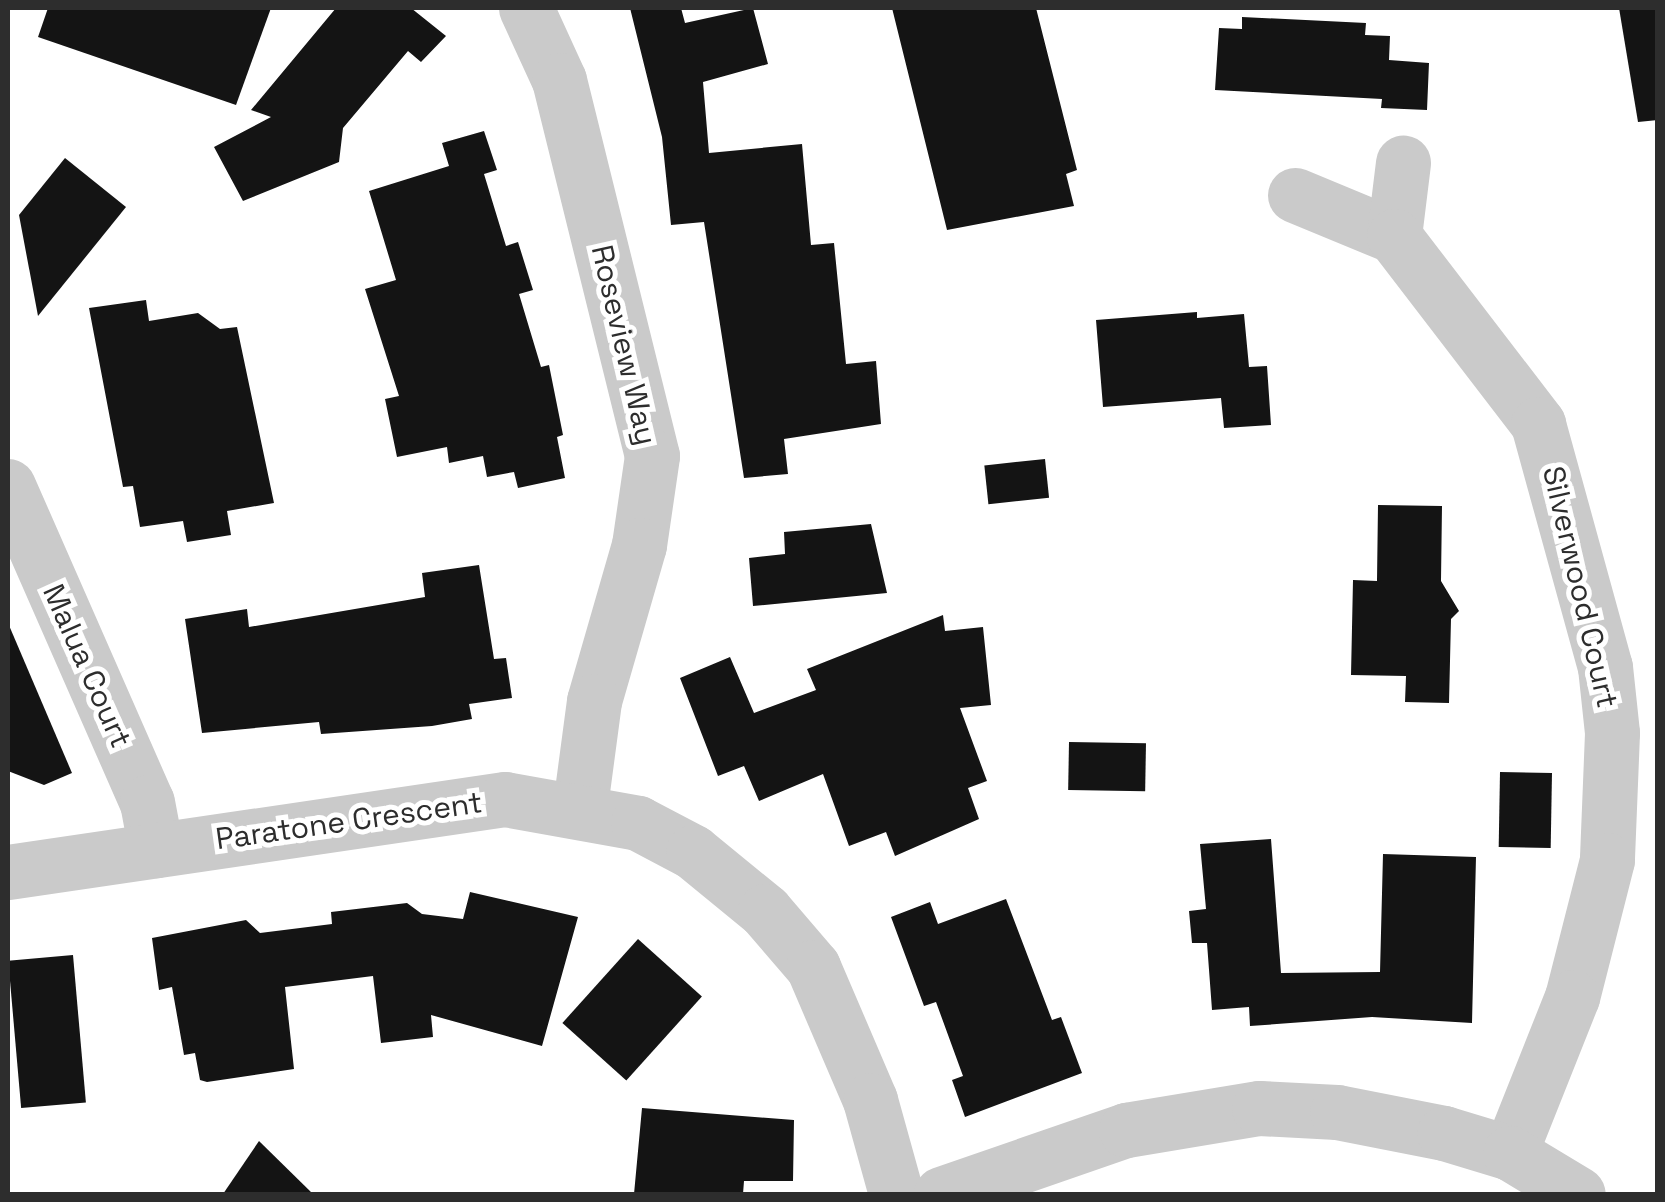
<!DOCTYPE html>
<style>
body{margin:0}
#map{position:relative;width:1665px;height:1202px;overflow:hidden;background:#fff;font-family:"Space Grotesk",sans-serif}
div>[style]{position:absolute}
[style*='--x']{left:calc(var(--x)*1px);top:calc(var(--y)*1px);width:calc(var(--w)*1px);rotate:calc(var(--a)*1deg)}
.building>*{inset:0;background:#141414;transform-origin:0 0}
.minor>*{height:55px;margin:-27.5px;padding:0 27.5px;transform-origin:27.5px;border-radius:27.5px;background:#cacaca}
span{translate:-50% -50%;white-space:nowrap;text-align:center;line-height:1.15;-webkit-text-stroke:10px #fff;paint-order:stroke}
.street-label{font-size:30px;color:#2d2d2d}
.frame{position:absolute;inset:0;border:10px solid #2d2d2d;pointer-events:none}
</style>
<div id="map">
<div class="building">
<i style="clip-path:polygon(48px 8px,271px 8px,236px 105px,38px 37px)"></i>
<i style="clip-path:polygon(336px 8px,411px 8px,446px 36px,421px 62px,408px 51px,343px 128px,339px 162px,243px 201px,214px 147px,271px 117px,251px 110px)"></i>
<i style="clip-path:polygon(630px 8px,681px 8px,685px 23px,753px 8px,768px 64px,703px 82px,709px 153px,802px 144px,811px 245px,834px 243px,846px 364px,876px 361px,881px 424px,784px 439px,788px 474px,744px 478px,704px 222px,671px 225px,662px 137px)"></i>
<i style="clip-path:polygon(892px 8px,1036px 8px,1077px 170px,1066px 174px,1074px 206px,947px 230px)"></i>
<i style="clip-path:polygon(1619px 8px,1658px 8px,1658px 120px,1638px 122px)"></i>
<i style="clip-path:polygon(1242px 17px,1366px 23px,1365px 35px,1390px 36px,1389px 60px,1429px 63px,1427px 110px,1381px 108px,1382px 99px,1215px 90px,1219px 28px,1242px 29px)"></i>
<i style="clip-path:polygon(484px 131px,497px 170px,484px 174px,506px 246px,518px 242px,533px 290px,519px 294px,541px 367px,549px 365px,563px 435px,557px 437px,565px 478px,518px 488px,514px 472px,487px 477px,483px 456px,449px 463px,447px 447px,397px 457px,385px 399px,399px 396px,365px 289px,396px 280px,369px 191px,449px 166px,442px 143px)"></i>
<i style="clip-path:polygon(65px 158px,126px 207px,38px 316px,19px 215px)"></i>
<i style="clip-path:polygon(146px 300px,149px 321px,198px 313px,220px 329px,237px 327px,274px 503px,227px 511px,231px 535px,187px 542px,183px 521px,140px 527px,133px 486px,123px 487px,89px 308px)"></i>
<i style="clip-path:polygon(1197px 312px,1197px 318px,1244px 314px,1249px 367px,1267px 366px,1271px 425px,1224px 428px,1221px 398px,1103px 407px,1096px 320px)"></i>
<i style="left:1045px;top:459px;width:39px;height:61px;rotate:84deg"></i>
<i style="clip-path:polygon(1378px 505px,1442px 506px,1441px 581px,1459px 611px,1451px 619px,1449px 703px,1405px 702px,1406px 676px,1351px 675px,1353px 580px,1377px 581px)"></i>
<i style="clip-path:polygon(871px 524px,887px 593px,753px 606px,749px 558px,785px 554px,784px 532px)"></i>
<i style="clip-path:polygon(479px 565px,494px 659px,506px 658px,512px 698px,469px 704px,472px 719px,432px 726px,321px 734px,319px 722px,202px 733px,185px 619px,247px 609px,249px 627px,425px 597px,422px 573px)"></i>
<i style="clip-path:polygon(943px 615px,945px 631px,983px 627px,991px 705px,960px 708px,987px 781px,968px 788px,979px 819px,895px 856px,886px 832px,849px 846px,823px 774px,759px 801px,744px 766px,718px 776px,680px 678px,730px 657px,754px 713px,816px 690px,807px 669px)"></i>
<i style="clip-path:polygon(8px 623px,72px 773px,44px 785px,8px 771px)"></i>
<i style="left:1069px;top:742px;width:77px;height:48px;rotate:1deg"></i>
<i style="left:1500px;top:772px;width:52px;height:75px;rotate:1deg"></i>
<i style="clip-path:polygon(1271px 839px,1281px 973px,1380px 972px,1383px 854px,1476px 857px,1472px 1023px,1372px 1017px,1250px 1026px,1249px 1007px,1212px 1010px,1207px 943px,1192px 943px,1189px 911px,1206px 909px,1200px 844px)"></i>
<i style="clip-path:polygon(470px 892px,578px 917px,542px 1046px,431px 1015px,433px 1037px,381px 1043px,373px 976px,285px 987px,294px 1069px,207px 1082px,200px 1080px,195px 1053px,184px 1055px,172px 987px,159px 990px,152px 938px,246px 920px,260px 933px,332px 924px,331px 912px,407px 903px,422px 914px,463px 919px)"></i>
<i style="clip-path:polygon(1006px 899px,1052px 1020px,1061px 1017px,1082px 1073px,965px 1117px,952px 1080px,963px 1076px,936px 1002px,924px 1006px,891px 917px,930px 902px,938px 924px)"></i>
<i style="left:638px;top:939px;width:86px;height:113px;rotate:42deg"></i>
<i style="left:73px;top:955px;width:148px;height:65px;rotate:85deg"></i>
<i style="clip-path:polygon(642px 1108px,794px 1120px,793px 1181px,744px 1181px,743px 1194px,634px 1194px)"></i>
<i style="clip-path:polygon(259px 1141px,313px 1194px,223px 1194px)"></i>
</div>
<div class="minor">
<i style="--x:526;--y:8;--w:79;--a:65.4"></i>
<i style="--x:559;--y:80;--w:387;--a:76.1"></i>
<i style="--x:652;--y:456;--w:90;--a:98.3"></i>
<i style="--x:639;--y:545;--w:162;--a:106.1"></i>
<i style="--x:594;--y:701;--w:106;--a:97.6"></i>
<i style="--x:1295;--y:195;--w:107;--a:22.5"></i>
<i style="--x:1394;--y:236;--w:74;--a:-83"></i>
<i style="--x:1394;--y:236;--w:237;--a:52.5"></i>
<i style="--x:1538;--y:424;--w:252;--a:74.6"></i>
<i style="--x:1605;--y:667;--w:66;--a:83.9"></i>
<i style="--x:1612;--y:733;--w:127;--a:92.3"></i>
<i style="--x:1607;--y:860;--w:141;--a:104.3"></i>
<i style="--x:1572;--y:997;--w:168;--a:111.7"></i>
<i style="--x:8;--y:486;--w:345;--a:66.3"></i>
<i style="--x:147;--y:802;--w:49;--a:79.4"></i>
<i style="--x:8;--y:872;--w:502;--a:-8.36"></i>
<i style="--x:505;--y:799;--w:135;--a:10.2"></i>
<i style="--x:638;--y:823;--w:62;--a:27.8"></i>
<i style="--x:693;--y:852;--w:93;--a:39.3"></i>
<i style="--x:765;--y:911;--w:74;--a:49.4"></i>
<i style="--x:813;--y:967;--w:145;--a:66.8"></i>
<i style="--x:870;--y:1100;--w:98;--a:74.5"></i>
<i style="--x:941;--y:1194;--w:196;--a:-19.1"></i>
<i style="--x:1126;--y:1130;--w:135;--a:-9.4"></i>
<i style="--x:1259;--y:1108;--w:78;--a:2.9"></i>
<i style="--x:1337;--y:1112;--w:109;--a:11.1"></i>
<i style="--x:1444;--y:1133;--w:69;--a:16.9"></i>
<i style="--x:1510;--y:1153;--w:79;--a:31.1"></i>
</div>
<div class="street-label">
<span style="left:624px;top:345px;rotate:77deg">Roseview Way</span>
<span style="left:1580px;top:587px;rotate:77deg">Silverwood Court</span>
<span style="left:87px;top:666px;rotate:66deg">Malua Court</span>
<span style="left:349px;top:821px;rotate:-8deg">Paratone Crescent</span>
</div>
<div class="frame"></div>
</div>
